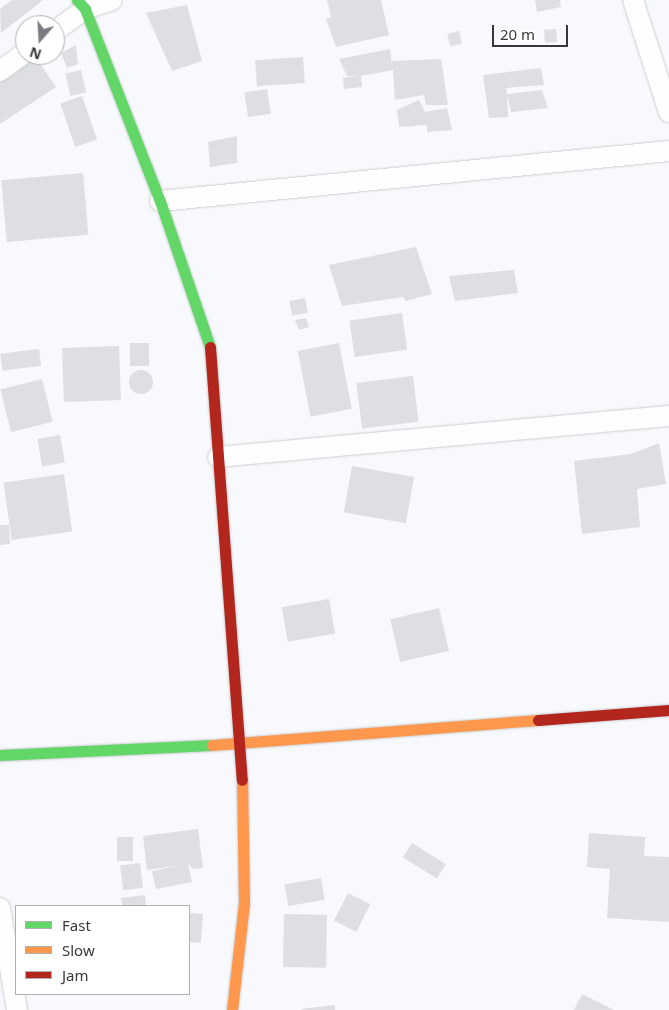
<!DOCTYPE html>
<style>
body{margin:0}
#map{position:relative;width:669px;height:1010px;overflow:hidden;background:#f7f9fc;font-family:"Noto Sans",sans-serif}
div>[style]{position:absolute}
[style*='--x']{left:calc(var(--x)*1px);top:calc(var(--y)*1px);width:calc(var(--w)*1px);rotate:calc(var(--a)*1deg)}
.building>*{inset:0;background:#dddfe2;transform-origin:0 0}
.round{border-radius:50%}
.roads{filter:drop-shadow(0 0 1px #cdcfd2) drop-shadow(0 0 1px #cdcfd2)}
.street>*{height:20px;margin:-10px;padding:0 10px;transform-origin:10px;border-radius:10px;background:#fefeff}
.fast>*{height:11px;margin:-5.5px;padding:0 5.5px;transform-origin:5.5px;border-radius:5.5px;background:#63d668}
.slow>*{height:11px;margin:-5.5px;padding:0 5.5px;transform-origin:5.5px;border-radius:5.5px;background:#ff974d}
.jam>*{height:11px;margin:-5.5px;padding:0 5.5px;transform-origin:5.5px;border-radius:5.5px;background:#b3261e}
span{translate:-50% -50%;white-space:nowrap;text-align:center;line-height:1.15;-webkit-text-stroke:4px #fff;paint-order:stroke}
.legend{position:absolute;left:15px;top:905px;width:175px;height:90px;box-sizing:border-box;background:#fff;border:1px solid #afafb1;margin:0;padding:6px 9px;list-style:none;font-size:15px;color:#36383c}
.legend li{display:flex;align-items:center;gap:10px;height:25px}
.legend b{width:25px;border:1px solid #afafb1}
.north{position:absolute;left:15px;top:15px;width:50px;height:50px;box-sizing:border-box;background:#fff;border:1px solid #afafb1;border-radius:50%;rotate:199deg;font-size:14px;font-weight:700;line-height:20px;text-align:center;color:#36383c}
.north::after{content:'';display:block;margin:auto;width:18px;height:22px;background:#7a7c7f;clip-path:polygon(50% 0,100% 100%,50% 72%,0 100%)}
.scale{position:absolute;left:492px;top:25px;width:76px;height:22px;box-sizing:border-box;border:2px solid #36383c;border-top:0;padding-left:6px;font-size:15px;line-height:18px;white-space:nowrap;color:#36383c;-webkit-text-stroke:4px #fff;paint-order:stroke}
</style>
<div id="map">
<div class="building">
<i style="clip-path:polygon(12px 0,43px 0,1px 33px,0 9px)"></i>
<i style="clip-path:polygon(327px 0,381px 0,389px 35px,336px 47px,326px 19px,331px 17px)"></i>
<i style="clip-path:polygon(535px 0,560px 0,561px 7px,537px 12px)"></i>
<i style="clip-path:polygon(187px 5px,202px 61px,172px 71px,146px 13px)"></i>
<i style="left:556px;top:29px;width:13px;height:12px;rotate:86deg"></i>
<i style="left:459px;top:31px;width:13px;height:12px;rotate:77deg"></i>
<i style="clip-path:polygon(76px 45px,78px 64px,67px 68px,61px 53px)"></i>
<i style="clip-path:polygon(390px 49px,392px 66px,392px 61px,441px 59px,448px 105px,426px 105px,424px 95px,395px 100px,393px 70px,361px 76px,362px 87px,344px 89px,343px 78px,357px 76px,347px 76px,339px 59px)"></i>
<i style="clip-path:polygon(35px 56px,56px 87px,0 124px,0 80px)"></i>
<i style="left:303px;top:57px;width:26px;height:48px;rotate:86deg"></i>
<i style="clip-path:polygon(541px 68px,544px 85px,506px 88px,507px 94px,542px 90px,548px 108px,511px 112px,507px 94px,508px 117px,489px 118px,483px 75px)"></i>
<i style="left:81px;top:70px;width:23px;height:16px;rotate:77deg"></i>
<i style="left:267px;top:89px;width:25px;height:23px;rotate:81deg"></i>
<i style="left:82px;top:96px;width:46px;height:23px;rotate:71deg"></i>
<i style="clip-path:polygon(419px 100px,425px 112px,447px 108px,452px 130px,427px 132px,427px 125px,399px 127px,397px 110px)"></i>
<i style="clip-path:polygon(237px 136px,237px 163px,210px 167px,208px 142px)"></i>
<i style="left:83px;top:173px;width:62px;height:82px;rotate:85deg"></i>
<i style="clip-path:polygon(416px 247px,432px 294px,406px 301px,403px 297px,342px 306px,329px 265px)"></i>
<i style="clip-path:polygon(514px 270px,518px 293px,455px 301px,449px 276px)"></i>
<i style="left:305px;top:298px;width:15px;height:16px;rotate:79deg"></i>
<i style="left:402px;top:313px;width:37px;height:53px;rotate:82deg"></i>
<i style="clip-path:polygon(306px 318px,309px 327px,299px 330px,295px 320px)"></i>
<i style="left:130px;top:343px;width:19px;height:23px"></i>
<i style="left:339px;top:343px;width:67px;height:42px;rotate:79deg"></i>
<i style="left:119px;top:346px;width:54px;height:57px;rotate:88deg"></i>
<i style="left:39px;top:349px;width:17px;height:39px;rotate:83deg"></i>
<i class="round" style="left:129px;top:370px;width:24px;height:24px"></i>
<i style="left:413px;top:376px;width:46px;height:57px;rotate:83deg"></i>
<i style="left:42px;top:379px;width:44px;height:43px;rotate:76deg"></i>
<i style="left:60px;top:435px;width:28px;height:23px;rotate:80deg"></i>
<i style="clip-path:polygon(659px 443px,666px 484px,637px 489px,640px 527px,582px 534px,574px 461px,631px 454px)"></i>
<i style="left:352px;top:466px;width:63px;height:47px;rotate:10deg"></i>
<i style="left:64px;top:474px;width:58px;height:61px;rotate:82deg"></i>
<i style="clip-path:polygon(0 525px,9px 525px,10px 544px,0 545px)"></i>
<i style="left:329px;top:599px;width:35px;height:48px;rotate:80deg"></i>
<i style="left:439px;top:608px;width:44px;height:50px;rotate:77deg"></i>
<i style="clip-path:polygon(198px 829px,203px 868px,193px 869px,188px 864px,192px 882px,156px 889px,152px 871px,181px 865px,147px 870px,143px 836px)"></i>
<i style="clip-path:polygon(589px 833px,645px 837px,644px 856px,669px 857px,669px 922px,607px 918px,610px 869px,587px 867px)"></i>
<i style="left:117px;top:837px;width:16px;height:24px"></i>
<i style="left:412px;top:843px;width:40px;height:17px;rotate:32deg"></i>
<i style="left:140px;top:863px;width:25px;height:20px;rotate:83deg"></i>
<i style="left:321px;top:878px;width:22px;height:37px;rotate:80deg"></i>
<i style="left:348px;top:893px;width:25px;height:31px;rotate:27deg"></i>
<i style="clip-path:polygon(145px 895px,146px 906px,122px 906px,121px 898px)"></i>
<i style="left:189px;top:913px;width:14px;height:29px;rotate:4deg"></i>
<i style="left:284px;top:914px;width:43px;height:53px;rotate:1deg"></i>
<i style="clip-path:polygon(582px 994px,614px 1010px,574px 1010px)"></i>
<i style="clip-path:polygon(335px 1005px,335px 1010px,301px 1010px,301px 1009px)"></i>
</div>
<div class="roads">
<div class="street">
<i style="--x:633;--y:0;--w:118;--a:72.2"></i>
<i style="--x:55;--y:31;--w:37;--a:-36"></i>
<i style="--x:85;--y:9;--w:28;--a:-18"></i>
<i style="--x:0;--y:71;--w:31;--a:-36"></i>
<i style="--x:160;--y:201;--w:511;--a:-5.61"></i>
<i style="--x:218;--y:457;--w:453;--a:-5.2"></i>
<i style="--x:0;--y:908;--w:103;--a:80.5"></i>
</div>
<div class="fast">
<i style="--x:77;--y:0;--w:12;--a:48"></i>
<i style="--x:85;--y:9;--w:206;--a:68.7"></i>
<i style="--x:160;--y:201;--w:154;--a:71.1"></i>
<i style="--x:0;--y:755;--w:212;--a:-2.7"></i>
</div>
<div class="slow">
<i style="--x:212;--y:745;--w:327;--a:-4.4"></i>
<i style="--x:232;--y:1010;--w:108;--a:-83.6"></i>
<i style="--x:244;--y:903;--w:123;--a:-90.9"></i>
</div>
<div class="jam">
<i style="--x:210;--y:347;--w:434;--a:85.8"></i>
<i style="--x:538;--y:720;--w:131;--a:-4.4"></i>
</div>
</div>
<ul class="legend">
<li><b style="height:6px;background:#63d668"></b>Fast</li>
<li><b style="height:6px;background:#ff974d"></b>Slow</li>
<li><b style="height:6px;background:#b3261e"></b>Jam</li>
</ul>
<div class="north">N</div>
<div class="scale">20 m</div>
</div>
